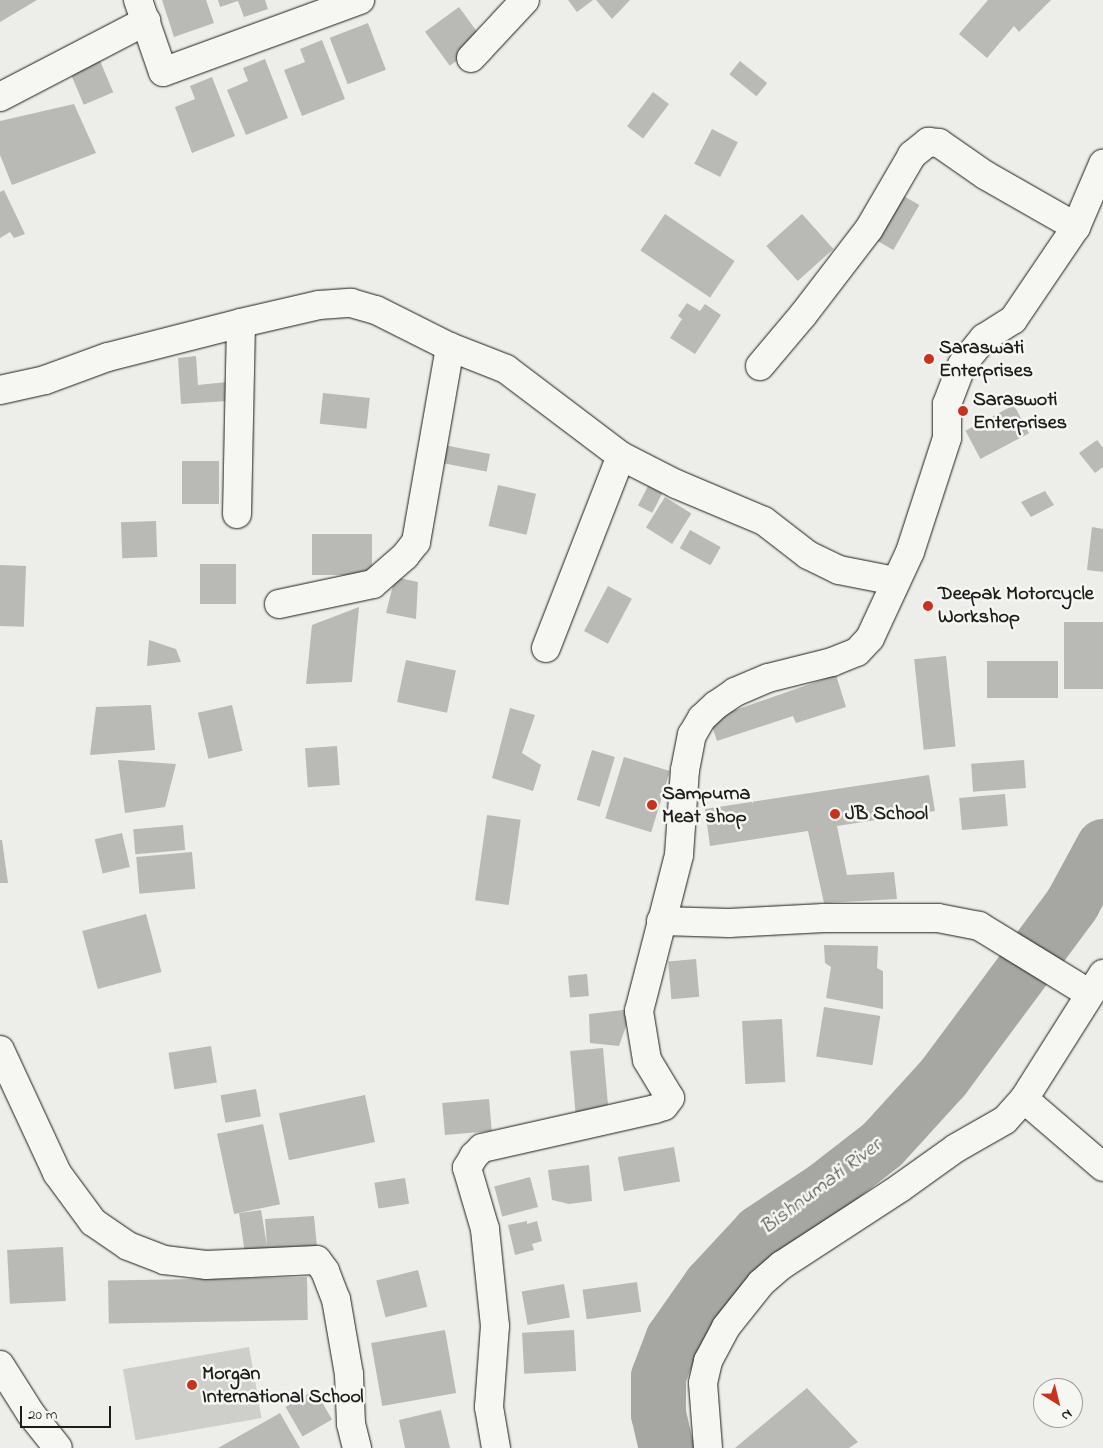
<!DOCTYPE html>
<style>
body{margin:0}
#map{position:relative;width:1103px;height:1448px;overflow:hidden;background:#edede9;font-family:"Indie Flower",sans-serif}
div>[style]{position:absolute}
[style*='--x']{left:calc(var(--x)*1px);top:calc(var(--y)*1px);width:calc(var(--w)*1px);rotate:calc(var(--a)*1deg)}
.green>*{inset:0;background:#cececb;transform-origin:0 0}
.river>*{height:55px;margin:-27.5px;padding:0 27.5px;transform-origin:27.5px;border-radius:27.5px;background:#a6a6a3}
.building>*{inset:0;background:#b9b9b6;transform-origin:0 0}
.roads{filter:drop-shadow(0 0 1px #1c1c1c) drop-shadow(0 0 1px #1c1c1c)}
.minor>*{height:28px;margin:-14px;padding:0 14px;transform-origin:14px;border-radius:14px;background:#f6f6f2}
.dots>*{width:14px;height:14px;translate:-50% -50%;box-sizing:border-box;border:2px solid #f6f6f2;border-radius:50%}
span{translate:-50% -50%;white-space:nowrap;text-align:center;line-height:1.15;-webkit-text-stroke:5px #f6f6f2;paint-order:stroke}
.poi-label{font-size:20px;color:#1c1c1c;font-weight:700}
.left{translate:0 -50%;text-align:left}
.water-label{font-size:21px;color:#535352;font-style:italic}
.north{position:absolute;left:1033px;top:1378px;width:50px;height:50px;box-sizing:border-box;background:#f6f6f2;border:1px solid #9f9f9c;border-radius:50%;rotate:144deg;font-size:14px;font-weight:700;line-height:20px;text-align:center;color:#1c1c1c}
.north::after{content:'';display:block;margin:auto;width:18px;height:22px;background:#c8321e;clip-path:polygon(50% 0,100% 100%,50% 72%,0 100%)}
.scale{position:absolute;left:20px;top:1406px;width:91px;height:22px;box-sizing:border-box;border:2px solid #1c1c1c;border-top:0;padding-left:6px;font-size:15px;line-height:18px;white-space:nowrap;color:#1c1c1c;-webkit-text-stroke:4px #f6f6f2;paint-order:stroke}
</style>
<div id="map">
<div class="green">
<i style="left:249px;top:1347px;width:72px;height:128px;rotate:80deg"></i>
</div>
<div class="river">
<i style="--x:666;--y:1448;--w:35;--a:-103"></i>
<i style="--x:658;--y:1414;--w:38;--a:-90"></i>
<i style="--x:658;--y:1376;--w:40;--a:-69"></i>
<i style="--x:672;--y:1339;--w:66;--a:-54.9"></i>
<i style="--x:710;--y:1285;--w:72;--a:-47.2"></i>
<i style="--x:759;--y:1232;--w:78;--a:-33.5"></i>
<i style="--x:824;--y:1189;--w:73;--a:-37.8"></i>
<i style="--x:882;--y:1144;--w:91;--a:-47.7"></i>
<i style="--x:943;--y:1077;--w:217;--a:-53.4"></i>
<i style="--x:1072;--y:903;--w:65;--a:-61.5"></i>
</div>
<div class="building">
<i style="clip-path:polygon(0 0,37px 0,0 22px)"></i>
<i style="clip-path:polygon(162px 0,206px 0,214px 23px,174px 37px)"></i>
<i style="clip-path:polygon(218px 0,265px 0,268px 9px,244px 17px,238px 1px,220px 7px)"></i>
<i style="clip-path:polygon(568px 0,593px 0,577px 12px)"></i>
<i style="clip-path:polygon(596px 0,630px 0,612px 19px)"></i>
<i style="clip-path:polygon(988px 0,1051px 0,1019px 32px,1014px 26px,987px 58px,959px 34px)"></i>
<i style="left:459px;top:7px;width:42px;height:42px;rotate:54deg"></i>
<i style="left:368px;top:23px;width:50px;height:41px;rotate:69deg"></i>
<i style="clip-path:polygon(322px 40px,345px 99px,302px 116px,284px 70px,305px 62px,300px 49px)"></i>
<i style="clip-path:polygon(265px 59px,288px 118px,246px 135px,227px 90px,248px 81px,243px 68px)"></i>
<i style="left:100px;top:61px;width:34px;height:32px;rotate:67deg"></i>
<i style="left:740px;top:61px;width:35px;height:17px;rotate:39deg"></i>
<i style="clip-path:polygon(212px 77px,235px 136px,192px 153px,175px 107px,195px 99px,190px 86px)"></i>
<i style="left:653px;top:92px;width:20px;height:43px;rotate:37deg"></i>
<i style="clip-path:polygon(74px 104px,96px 153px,12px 185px,0 155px,0 121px)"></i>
<i style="left:712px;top:129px;width:29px;height:39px;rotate:27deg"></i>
<i style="clip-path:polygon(4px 190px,25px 234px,14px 238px,10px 232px,0 238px,0 192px)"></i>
<i style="left:902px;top:195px;width:20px;height:52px;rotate:30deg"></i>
<i style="left:665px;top:214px;width:84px;height:44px;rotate:34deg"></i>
<i style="left:802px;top:214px;width:47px;height:48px;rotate:48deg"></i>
<i style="clip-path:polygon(687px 303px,700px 311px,705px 304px,721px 315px,695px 354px,670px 338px,682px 319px,678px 316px)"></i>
<i style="clip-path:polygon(196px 356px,198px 385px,227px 382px,228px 401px,181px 404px,178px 358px)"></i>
<i style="left:323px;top:393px;width:47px;height:31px;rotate:6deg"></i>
<i style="left:1014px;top:405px;width:32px;height:55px;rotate:62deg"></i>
<i style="clip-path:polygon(1097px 440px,1103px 448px,1103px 467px,1095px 473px,1079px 453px)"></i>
<i style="left:439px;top:444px;width:52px;height:18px;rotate:11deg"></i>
<i style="left:182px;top:461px;width:37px;height:43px"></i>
<i style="left:498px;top:485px;width:39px;height:42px;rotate:13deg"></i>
<i style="left:648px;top:486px;width:16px;height:22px;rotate:27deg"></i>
<i style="clip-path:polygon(1045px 491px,1054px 505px,1031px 517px,1021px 502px)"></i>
<i style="left:665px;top:497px;width:31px;height:36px;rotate:32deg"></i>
<i style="left:156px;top:521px;width:36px;height:35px;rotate:88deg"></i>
<i style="clip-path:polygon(1092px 527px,1103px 529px,1103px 572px,1087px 570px)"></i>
<i style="left:690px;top:530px;width:35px;height:21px;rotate:29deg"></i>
<i style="left:312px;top:534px;width:60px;height:41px"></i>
<i style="left:200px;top:564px;width:36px;height:40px"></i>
<i style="left:0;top:565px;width:26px;height:61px;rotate:2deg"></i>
<i style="clip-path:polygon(395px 577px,418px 582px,416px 619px,386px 613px)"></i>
<i style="left:608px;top:586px;width:27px;height:51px;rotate:28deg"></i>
<i style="clip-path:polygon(359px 607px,352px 682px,306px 684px,312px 625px)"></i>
<i style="left:1103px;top:622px;width:67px;height:39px;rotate:90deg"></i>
<i style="clip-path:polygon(149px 640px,176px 649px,181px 662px,147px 666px)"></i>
<i style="left:946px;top:656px;width:91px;height:32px;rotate:84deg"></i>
<i style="left:406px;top:660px;width:51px;height:43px;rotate:12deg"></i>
<i style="left:1058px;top:661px;width:37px;height:71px;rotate:90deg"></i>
<i style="clip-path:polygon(836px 675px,846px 707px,796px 723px,793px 716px,717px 741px,711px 723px,721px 715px)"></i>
<i style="clip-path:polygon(151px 705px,155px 750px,90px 755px,96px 707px)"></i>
<i style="left:232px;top:705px;width:47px;height:35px;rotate:77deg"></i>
<i style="clip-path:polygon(510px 708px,535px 715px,522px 753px,541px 765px,533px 791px,492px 778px)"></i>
<i style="left:337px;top:746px;width:39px;height:32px;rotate:86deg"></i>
<i style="left:592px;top:750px;width:24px;height:52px;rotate:17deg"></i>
<i style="left:624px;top:757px;width:48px;height:64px;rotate:17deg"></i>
<i style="clip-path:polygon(118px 760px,176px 764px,165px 807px,125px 813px)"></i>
<i style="left:1024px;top:760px;width:28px;height:53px;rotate:86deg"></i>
<i style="clip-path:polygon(929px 775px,935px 811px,837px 826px,847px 875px,894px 872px,897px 899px,824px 903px,808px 831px,710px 846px,705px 809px)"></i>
<i style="left:1005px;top:794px;width:32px;height:46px;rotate:85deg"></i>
<i style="left:487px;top:815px;width:34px;height:86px;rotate:8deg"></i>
<i style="left:183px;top:825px;width:25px;height:50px;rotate:85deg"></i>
<i style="left:122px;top:833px;width:35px;height:28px;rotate:77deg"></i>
<i style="clip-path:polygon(0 840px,2px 840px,8px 883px,0 883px)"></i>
<i style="left:192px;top:852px;width:37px;height:56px;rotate:85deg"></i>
<i style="left:146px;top:914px;width:60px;height:66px;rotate:75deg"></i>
<i style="clip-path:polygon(824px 945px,878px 946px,877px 968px,883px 971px,883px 1009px,826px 998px,831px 967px,825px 963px)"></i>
<i style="left:696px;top:959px;width:38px;height:28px;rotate:85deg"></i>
<i style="left:587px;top:974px;width:22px;height:19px;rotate:85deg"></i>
<i style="left:824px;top:1007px;width:57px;height:50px;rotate:9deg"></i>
<i style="clip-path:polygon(632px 1009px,619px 1046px,590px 1043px,589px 1014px)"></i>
<i style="left:782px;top:1019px;width:63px;height:40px;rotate:87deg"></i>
<i style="left:211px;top:1046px;width:37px;height:43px;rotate:81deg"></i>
<i style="left:603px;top:1048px;width:63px;height:33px;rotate:85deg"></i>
<i style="left:256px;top:1089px;width:28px;height:36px;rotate:80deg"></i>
<i style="left:365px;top:1095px;width:48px;height:88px;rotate:78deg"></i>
<i style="left:489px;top:1099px;width:32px;height:47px;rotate:85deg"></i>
<i style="left:263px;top:1124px;width:82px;height:47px;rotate:78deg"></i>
<i style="left:674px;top:1147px;width:35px;height:57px;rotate:80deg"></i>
<i style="clip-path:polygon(589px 1165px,592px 1201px,569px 1204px,552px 1200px,548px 1170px)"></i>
<i style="left:530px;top:1177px;width:31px;height:37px;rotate:75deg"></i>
<i style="left:405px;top:1178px;width:26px;height:31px;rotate:81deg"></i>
<i style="clip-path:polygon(261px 1210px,267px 1246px,265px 1219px,314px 1216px,317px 1247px,245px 1254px,239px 1213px)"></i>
<i style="clip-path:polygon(527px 1221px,527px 1224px,537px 1221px,542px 1241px,532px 1244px,534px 1250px,515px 1255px,508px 1225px)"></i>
<i style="left:63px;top:1247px;width:54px;height:56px;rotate:87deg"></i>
<i style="left:418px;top:1270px;width:38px;height:43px;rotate:76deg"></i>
<i style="left:307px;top:1277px;width:43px;height:199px;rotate:89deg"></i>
<i style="left:637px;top:1282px;width:30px;height:55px;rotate:82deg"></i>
<i style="left:564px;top:1284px;width:34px;height:43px;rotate:80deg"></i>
<i style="left:445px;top:1330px;width:64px;height:75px;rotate:80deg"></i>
<i style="left:574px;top:1330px;width:41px;height:52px;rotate:87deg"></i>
<i style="clip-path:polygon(807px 1388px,858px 1442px,849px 1448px,735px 1448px)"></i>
<i style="left:315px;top:1390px;width:34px;height:34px;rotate:60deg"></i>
<i style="clip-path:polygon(441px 1410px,450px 1448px,405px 1448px,399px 1420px)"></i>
<i style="clip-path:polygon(280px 1413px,300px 1448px,218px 1448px)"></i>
</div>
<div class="roads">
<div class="minor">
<i style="--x:138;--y:0;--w:76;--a:70.9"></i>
<i style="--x:163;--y:72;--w:210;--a:-20.1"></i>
<i style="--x:471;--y:58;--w:79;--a:-47"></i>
<i style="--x:0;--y:97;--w:165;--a:-27.5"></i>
<i style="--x:760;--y:366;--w:67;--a:-49.9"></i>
<i style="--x:803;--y:315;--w:108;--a:-52.5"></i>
<i style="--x:869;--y:229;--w:86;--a:-59.8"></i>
<i style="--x:912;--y:155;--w:21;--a:-39"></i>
<i style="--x:928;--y:142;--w:11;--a:5"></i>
<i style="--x:939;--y:143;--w:56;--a:34.8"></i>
<i style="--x:985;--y:175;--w:105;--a:29.7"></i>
<i style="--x:0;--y:390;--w:46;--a:-12.5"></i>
<i style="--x:45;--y:380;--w:67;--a:-20.1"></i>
<i style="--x:108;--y:357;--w:137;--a:-14.3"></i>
<i style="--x:241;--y:323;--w:80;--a:-13"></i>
<i style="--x:319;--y:305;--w:32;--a:-4"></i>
<i style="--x:351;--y:303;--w:26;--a:16"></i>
<i style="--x:376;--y:310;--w:83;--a:26.6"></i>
<i style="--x:450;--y:347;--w:60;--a:21.4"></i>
<i style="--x:506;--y:369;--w:144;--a:37.1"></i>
<i style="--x:621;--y:456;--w:62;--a:27"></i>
<i style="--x:676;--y:484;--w:95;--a:22.8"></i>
<i style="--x:764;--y:521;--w:56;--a:37.7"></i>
<i style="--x:808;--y:555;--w:34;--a:26"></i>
<i style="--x:839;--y:570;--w:57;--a:11.1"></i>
<i style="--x:237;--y:514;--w:191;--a:-88.8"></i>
<i style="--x:279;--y:604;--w:96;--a:-12"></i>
<i style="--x:373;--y:584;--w:43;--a:-41.2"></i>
<i style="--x:405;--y:556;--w:18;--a:-52"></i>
<i style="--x:416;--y:542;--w:198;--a:-80.1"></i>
<i style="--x:546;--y:648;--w:206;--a:-68.7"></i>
<i style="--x:661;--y:921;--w:68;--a:1.7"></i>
<i style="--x:729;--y:923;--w:95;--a:-3"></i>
<i style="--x:824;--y:918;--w:114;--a:0"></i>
<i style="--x:938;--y:918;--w:42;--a:11"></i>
<i style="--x:979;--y:926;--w:130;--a:31.5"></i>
<i style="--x:0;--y:1050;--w:136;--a:65.1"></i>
<i style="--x:57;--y:1173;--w:61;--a:53.7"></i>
<i style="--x:93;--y:1222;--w:42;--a:34.4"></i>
<i style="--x:128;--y:1246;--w:39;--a:21"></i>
<i style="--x:164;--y:1260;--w:42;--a:6.8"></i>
<i style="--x:206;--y:1265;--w:111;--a:-2.6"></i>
<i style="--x:317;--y:1260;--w:14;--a:54"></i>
<i style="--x:325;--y:1271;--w:30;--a:69"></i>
<i style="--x:336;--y:1299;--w:76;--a:80.2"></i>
<i style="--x:349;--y:1374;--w:50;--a:87.7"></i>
<i style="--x:351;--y:1424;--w:25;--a:76"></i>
<i style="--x:1024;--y:1099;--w:104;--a:40.7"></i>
<i style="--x:0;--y:1365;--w:58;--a:57.7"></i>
<i style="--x:31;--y:1414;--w:43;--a:51.5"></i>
<i style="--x:496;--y:1448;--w:42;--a:-99.7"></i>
<i style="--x:489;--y:1407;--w:81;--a:-85.8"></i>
<i style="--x:495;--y:1326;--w:98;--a:-95.9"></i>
<i style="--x:485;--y:1229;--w:64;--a:-106.4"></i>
<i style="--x:467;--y:1168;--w:14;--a:-60"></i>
<i style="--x:474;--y:1156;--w:11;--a:-45"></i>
<i style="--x:482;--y:1148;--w:177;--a:-12.7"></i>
<i style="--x:655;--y:1109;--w:9;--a:-18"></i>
<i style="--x:664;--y:1106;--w:10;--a:-53"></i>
<i style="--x:670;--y:1098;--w:44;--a:-121.2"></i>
<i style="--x:647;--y:1060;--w:50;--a:-99.3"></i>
<i style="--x:639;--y:1011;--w:161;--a:-75.6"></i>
<i style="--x:679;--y:855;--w:85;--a:-86"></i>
<i style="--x:685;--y:770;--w:36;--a:-79"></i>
<i style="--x:692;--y:735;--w:20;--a:-60"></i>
<i style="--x:702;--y:718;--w:19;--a:-43"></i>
<i style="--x:716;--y:705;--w:23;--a:-34"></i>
<i style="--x:735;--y:692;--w:36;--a:-23"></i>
<i style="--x:768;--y:678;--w:66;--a:-14"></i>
<i style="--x:832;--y:662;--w:27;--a:-22"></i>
<i style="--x:857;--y:652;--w:19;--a:-47"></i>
<i style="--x:870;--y:638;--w:95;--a:-65.1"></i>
<i style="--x:910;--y:552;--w:120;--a:-72"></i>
<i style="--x:947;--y:438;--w:34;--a:-90"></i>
<i style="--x:947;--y:404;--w:42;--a:-69"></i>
<i style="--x:962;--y:365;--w:35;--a:-51"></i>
<i style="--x:984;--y:338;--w:34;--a:-32"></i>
<i style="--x:1013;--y:320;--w:112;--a:-55.9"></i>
<i style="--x:1076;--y:227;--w:69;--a:-66.8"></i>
<i style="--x:708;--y:1448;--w:65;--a:-94.4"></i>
<i style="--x:703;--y:1383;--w:23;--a:-77"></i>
<i style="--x:708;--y:1361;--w:38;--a:-62"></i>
<i style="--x:726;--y:1327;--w:56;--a:-51.5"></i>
<i style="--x:761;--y:1283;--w:28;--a:-41"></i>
<i style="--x:782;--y:1265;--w:141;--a:-33.1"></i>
<i style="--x:900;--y:1188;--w:69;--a:-35.5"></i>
<i style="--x:956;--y:1148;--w:56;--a:-29.7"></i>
<i style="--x:1005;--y:1120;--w:28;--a:-48"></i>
<i style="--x:1024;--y:1099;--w:148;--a:-57.7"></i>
</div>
</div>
<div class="dots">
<i style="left:929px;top:359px;background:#c8321e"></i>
<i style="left:963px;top:411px;background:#c8321e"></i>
<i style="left:928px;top:606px;background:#c8321e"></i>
<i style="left:652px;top:805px;background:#c8321e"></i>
<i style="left:835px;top:814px;background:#c8321e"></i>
<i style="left:192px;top:1385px;background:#c8321e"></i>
</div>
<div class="poi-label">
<span class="left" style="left:939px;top:360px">Saraswati<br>Enterprises</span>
<span class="left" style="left:973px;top:412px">Saraswoti<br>Enterprises</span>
<span class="left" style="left:938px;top:606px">Deepak Motorcycle<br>Workshop</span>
<span class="left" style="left:662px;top:806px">Sampurna<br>Meat shop</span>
<span class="left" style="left:845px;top:814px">JB School</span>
<span class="left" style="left:202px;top:1386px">Morgan<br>International School</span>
</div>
<div class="water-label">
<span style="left:821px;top:1187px;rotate:-37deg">Bishnumati River</span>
</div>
<div class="north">N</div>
<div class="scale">20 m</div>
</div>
